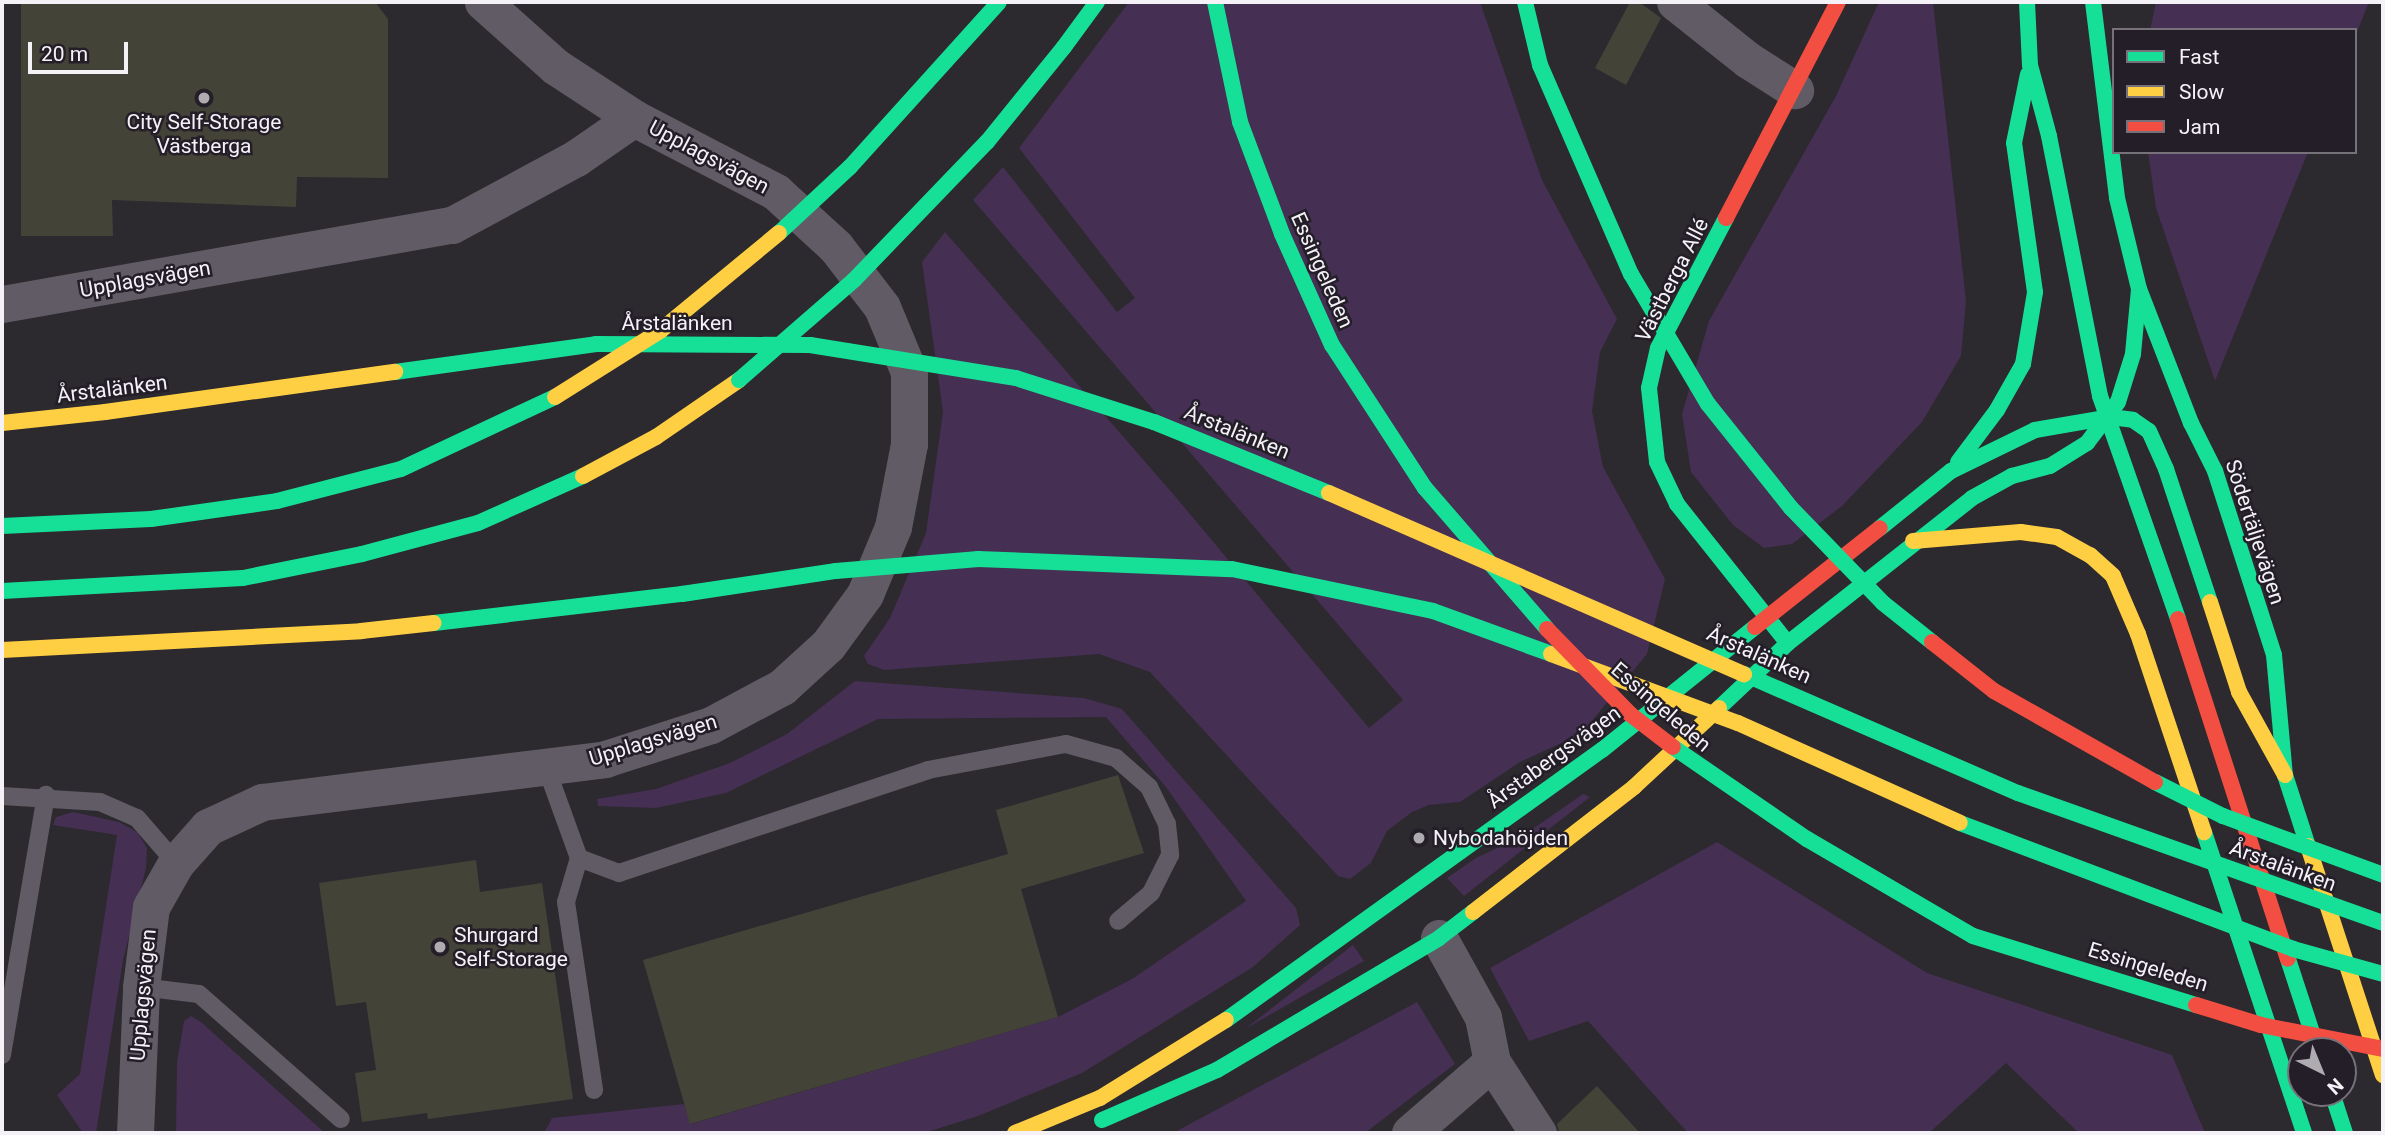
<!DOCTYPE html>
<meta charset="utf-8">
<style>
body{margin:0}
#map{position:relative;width:2385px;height:1135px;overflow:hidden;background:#2c292f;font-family:Roboto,sans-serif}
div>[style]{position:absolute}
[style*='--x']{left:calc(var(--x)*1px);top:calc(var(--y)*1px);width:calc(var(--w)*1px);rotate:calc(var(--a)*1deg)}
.green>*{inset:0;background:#452f53}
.building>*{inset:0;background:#444338}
.lane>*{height:18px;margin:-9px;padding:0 9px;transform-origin:9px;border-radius:9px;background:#605b64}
.street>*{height:37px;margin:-18.5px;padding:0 18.5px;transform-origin:18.5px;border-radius:18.5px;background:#605b64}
.fast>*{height:16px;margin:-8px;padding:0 8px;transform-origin:8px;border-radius:8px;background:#16e098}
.slow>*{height:16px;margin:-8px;padding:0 8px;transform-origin:8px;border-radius:8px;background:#ffcf43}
.jam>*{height:16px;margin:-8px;padding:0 8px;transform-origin:8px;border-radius:8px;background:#f24e42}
.fast-bridge>*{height:16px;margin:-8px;padding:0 8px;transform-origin:8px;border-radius:8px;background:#16e098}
.slow-bridge>*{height:16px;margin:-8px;padding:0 8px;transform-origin:8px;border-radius:8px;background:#ffcf43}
.jam-bridge>*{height:16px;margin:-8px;padding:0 8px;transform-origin:8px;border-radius:8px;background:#f24e42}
.dots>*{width:19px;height:19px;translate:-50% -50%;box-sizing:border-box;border:4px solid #231e27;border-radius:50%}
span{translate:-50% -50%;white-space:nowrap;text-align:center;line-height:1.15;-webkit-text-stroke:5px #231e27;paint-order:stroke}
.poi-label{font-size:21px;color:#f4f1f7}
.left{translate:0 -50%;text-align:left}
.street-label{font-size:21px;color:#f4f1f7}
.frame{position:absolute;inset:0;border:4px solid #f4f1f7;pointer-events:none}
.legend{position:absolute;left:2112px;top:28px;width:245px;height:126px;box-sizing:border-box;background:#231e27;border:2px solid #77727a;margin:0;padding:9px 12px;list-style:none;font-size:21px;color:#f4f1f7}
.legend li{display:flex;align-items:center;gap:14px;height:35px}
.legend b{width:35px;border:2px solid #77727a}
.north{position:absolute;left:2287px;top:1037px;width:70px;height:70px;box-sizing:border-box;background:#231e27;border:2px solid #77727a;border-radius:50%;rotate:137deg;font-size:19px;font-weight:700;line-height:28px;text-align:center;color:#f4f1f7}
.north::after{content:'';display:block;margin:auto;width:24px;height:32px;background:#aeabb1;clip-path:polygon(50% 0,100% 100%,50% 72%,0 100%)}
.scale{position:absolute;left:28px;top:42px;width:100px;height:32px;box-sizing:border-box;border:4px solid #f4f1f7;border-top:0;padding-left:9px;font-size:21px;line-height:24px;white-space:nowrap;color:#f4f1f7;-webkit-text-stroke:5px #231e27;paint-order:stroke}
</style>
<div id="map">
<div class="green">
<i style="clip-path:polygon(1129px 2px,1480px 2px,1542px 180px,1617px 319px,1600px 352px,1592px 411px,1603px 467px,1665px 579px,1647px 654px,1581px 734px,1520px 762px,1460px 802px,1429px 805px,1412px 812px,1387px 831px,1371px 863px,1350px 879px,1338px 876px,1150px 672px,1099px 654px,884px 670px,868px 664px,864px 656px,890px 618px,926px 533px,943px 412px,922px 262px,945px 232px,1174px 495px,1369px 728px,1403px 700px,973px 200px,1003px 167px,1117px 312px,1135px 298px,1019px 148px)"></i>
<i style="clip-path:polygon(1879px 2px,1933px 2px,1966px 301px,1961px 356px,1922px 422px,1842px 506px,1792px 544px,1764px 548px,1733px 525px,1691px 472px,1682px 414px,1709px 321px,1836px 96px)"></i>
<i style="clip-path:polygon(2156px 2px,2369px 2px,2355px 37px,2355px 30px,2150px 30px)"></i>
<i style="clip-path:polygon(2148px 152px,2308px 152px,2215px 381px,2156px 208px)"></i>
<i style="clip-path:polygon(855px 681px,1084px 698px,1122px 709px,1296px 908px,1300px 925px,1253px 967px,1082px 1073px,978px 1116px,924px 1133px,544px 1133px,552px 1118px,684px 1104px,691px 1124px,1058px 1017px,1132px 979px,1246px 901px,1166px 787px,1106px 717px,878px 719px,726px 793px,656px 808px,598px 806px,597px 799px,656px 789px,730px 763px,787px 734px)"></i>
<i style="clip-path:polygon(1583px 794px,1590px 797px,1464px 896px,1447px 878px,1476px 858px,1521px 837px)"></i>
<i style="clip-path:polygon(73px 812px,119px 822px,137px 832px,147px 848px,146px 868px,123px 960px,96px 1133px,83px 1133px,57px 1095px,80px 1074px,117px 835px,53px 825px,56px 817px)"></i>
<i style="clip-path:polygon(1717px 842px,1927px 973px,2172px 1055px,2205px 1133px,2079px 1133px,2006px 1063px,1929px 1133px,1688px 1133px,1588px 1021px,1529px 1041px,1490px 968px)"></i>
<i style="clip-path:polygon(1353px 945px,1364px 961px,1245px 1029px)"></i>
<i style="clip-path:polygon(1417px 1002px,1455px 1064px,1365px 1133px,1173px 1133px)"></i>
<i style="clip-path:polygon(191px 1016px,201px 1022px,325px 1133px,176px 1133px,177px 1062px,184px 1021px)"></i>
</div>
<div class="building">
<i style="clip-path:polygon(21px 2px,375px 2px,388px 19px,388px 178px,297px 177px,296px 207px,112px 200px,113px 236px,21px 236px)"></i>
<i style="clip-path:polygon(1630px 2px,1639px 2px,1661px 18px,1626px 85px,1595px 68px)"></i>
<i style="clip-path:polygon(1118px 775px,1144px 853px,1021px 889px,1058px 1017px,690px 1124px,643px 960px,1008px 854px,996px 810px)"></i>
<i style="clip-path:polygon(476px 860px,480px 892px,542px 883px,573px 1099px,428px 1119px,427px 1113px,362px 1122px,355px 1073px,376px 1070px,366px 1002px,336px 1006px,319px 883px)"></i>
<i style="clip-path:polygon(1597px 1086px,1640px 1133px,1559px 1133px,1557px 1124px)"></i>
</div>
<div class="lane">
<i style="--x:546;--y:767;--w:97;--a:70.1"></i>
<i style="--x:579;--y:858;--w:43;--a:20.6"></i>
<i style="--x:619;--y:873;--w:326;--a:-18.4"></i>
<i style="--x:928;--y:770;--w:140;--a:-10.7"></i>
<i style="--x:1066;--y:744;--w:52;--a:15.6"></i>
<i style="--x:1116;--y:758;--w:44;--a:41.3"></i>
<i style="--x:1149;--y:787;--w:41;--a:64.1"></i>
<i style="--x:1167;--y:824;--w:31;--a:84"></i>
<i style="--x:1170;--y:855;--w:42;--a:116.6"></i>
<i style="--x:1151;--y:893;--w:43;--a:139.7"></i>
<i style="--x:2;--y:796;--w:98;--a:3.5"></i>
<i style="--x:100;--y:802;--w:40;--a:23.4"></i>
<i style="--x:137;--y:818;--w:60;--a:49.1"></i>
<i style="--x:579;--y:858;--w:46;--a:106.5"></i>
<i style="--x:566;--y:902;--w:190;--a:81.5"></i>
<i style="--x:141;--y:987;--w:58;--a:6.9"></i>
<i style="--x:199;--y:994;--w:189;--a:41.4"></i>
<i style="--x:2;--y:1055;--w:264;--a:-80.4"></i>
</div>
<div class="street">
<i style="--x:1675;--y:2;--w:93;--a:38.5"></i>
<i style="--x:1748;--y:60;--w:56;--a:32.6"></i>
<i style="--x:2;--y:304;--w:457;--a:-10"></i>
<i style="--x:452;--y:225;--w:141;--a:-28.4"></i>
<i style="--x:576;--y:158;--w:70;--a:-34.6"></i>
<i style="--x:1439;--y:938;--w:90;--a:60.9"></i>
<i style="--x:1483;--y:1017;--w:46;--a:78.7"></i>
<i style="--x:1492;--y:1062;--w:85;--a:57.1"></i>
<i style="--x:135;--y:1133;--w:146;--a:-87.6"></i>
<i style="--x:141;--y:987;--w:81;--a:-82.9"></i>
<i style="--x:151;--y:907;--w:51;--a:-60.4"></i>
<i style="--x:176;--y:863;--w:48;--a:-48.4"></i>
<i style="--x:208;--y:827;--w:60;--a:-24.8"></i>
<i style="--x:262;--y:802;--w:346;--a:-7.1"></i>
<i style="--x:605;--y:759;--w:111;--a:-17.8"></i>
<i style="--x:711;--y:725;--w:81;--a:-28.2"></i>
<i style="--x:782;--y:687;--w:62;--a:-42.4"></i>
<i style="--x:828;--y:645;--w:63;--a:-54"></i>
<i style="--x:865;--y:594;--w:73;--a:-67.3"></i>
<i style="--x:893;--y:527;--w:85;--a:-79.1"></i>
<i style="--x:909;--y:444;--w:72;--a:-90"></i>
<i style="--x:909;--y:372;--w:70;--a:-112.6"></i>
<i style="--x:882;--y:307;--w:76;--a:-127.5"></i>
<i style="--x:836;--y:247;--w:81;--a:-137.5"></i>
<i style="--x:776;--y:192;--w:160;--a:-152.5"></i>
<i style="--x:634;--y:118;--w:93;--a:-146.8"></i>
<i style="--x:556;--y:67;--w:98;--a:-138.3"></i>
<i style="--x:1410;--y:1133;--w:108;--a:-40.9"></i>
</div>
<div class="fast">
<i style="--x:1525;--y:2;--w:65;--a:76.6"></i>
<i style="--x:2027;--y:2;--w:63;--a:87.3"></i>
<i style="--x:2030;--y:65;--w:73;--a:75"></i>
<i style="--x:2049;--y:136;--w:265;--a:78.9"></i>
<i style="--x:2100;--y:396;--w:236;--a:70.7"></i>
<i style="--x:2093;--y:2;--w:197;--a:83"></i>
<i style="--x:2117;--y:198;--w:94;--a:76.4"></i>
<i style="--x:2139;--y:289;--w:144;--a:68.8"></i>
<i style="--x:2191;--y:423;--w:54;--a:63.4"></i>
<i style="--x:2215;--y:471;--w:193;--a:72.2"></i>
<i style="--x:2274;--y:655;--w:121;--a:84.8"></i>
<i style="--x:2285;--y:775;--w:75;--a:72.1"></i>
<i style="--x:1064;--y:47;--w:56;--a:-53.7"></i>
<i style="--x:1726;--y:218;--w:147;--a:117.6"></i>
<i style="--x:1658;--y:348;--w:41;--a:102.7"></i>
<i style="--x:1649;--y:388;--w:74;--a:83.8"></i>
<i style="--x:1657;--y:462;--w:47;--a:64.5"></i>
<i style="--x:1677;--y:504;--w:174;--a:51.5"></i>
<i style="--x:1958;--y:462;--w:65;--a:-53.1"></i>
<i style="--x:1997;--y:410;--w:53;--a:-60.5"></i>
<i style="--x:2023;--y:364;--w:73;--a:-80.5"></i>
<i style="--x:2035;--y:292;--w:150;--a:-98"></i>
<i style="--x:2014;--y:143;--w:70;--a:-78.5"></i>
<i style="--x:2;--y:526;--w:149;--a:-2.7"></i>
<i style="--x:151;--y:519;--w:127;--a:-8.1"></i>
<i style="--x:277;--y:501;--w:128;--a:-14.5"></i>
<i style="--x:401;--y:469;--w:170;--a:-25.1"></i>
<i style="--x:1880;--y:528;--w:91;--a:-38.8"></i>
<i style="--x:1951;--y:471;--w:93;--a:-26"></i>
<i style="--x:2035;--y:430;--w:76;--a:-9.8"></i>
<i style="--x:2110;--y:417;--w:23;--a:7"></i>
<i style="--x:2133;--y:420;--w:19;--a:35"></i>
<i style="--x:2149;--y:431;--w:42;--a:65.9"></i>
<i style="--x:2166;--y:469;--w:140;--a:71.7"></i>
<i style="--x:2;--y:591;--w:241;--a:-3.1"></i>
<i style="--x:243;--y:578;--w:121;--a:-11.4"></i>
<i style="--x:362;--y:554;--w:120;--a:-15"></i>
<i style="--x:478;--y:523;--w:115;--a:-24.1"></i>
<i style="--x:434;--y:623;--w:250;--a:-6.7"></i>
<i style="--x:1719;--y:708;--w:95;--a:-43.3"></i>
<i style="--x:1788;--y:643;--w:234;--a:-38.2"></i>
<i style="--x:1972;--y:498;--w:46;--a:-28.8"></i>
<i style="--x:2012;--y:476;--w:39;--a:-15"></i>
<i style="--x:2050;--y:466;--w:44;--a:-31.9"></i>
<i style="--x:2087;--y:443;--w:51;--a:-52.9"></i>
<i style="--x:2118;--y:402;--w:50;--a:-72.6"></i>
<i style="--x:2133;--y:354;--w:65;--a:-84.7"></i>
<i style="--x:2204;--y:832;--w:317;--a:71.6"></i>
<i style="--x:2288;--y:959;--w:97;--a:71.9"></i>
<i style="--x:1226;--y:1020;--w:463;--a:-35.7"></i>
<i style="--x:1602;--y:750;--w:196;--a:-38.8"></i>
<i style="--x:2332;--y:1093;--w:42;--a:72"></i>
<i style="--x:1102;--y:1120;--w:125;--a:-23.5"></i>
<i style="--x:1217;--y:1070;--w:258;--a:-30.7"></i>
<i style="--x:1439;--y:938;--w:43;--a:-37.4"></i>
</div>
<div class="slow">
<i style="--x:2;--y:423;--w:104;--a:-6.1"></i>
<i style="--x:583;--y:476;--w:83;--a:-28.1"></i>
<i style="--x:656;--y:437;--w:101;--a:-34.5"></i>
<i style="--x:1913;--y:541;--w:108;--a:-4.8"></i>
<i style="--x:2021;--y:532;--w:36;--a:8"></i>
<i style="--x:2057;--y:537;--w:38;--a:29"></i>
<i style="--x:2090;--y:555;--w:31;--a:42"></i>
<i style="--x:2113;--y:576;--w:63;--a:66.7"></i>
<i style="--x:2138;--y:634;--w:209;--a:71.6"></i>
<i style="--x:2210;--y:602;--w:95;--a:72.1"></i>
<i style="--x:2239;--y:692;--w:95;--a:61"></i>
<i style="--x:2;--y:650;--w:360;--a:-3"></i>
<i style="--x:361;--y:631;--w:73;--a:-6.3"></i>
<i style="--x:2308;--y:846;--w:241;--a:71.9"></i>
<i style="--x:1473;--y:912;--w:204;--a:-37.8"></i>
<i style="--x:1634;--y:787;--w:116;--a:-42.9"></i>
<i style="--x:1015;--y:1133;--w:92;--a:-22.4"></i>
<i style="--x:1100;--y:1098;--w:148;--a:-31.8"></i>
</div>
<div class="jam">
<i style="--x:1726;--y:218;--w:243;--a:-62.6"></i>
<i style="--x:2178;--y:619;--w:357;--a:72.1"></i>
<i style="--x:1755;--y:627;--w:159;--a:-38.4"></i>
</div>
<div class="fast-bridge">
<i style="--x:1215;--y:2;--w:123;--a:78.2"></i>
<i style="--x:1240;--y:122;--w:120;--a:69.4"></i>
<i style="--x:1282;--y:234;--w:122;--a:65.8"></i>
<i style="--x:1332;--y:345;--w:171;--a:57"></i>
<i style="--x:1425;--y:488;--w:186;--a:49.1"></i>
<i style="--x:1540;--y:65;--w:228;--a:66.5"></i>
<i style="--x:1631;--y:274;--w:151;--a:59.4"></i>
<i style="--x:1708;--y:404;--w:133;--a:51.4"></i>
<i style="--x:1791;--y:508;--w:132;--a:45.9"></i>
<i style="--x:1883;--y:603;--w:63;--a:38.5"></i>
<i style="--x:779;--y:233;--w:97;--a:-42.9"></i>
<i style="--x:850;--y:167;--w:222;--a:-47.9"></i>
<i style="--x:395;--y:372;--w:203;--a:-7.9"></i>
<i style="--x:596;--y:344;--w:214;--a:0.3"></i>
<i style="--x:810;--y:345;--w:209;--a:9.1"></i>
<i style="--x:1016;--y:378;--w:145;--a:17.7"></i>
<i style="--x:1154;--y:422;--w:189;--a:22.1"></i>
<i style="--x:739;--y:380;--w:152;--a:-41"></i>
<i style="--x:854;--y:280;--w:192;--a:-46.1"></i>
<i style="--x:987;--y:142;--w:122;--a:-51"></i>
<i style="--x:682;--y:594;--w:156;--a:-8.5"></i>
<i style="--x:836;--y:571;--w:143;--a:-4.8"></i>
<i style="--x:978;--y:559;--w:254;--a:2.3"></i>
<i style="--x:1232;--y:569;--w:205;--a:11.8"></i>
<i style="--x:1433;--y:611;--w:126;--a:20"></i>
<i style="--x:1744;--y:674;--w:299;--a:23.5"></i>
<i style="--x:2018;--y:793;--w:387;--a:19.6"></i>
<i style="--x:1673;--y:747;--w:163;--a:34.5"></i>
<i style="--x:1807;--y:839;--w:192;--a:30.3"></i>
<i style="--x:1973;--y:936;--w:233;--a:17.2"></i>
<i style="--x:2155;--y:782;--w:76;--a:26.6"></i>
<i style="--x:2223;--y:816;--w:171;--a:20.2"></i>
<i style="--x:1960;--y:823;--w:356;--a:20.7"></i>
<i style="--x:2293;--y:949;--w:93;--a:15.5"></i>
</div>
<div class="slow-bridge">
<i style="--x:555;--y:397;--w:124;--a:-32.2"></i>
<i style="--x:660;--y:331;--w:154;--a:-39.5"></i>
<i style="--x:105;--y:412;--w:293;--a:-7.9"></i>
<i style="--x:1329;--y:493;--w:453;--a:23.6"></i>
<i style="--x:1551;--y:654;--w:199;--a:20.3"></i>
<i style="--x:1738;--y:723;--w:243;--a:24.2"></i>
</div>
<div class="jam-bridge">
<i style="--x:1547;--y:629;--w:119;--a:45.7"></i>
<i style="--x:1630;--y:714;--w:54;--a:37.5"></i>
<i style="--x:1932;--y:642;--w:79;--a:38.3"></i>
<i style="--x:1994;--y:691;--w:185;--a:29.5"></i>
<i style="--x:2196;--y:1005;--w:68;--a:17.1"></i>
<i style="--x:2261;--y:1025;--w:124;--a:11.1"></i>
</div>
<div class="dots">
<i style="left:204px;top:98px;background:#aeabb1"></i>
<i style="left:1419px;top:838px;background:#aeabb1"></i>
<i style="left:440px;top:947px;background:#aeabb1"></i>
</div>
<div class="poi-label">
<span style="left:204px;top:134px">City Self-Storage<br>Västberga</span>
<span class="left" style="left:1433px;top:838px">Nybodahöjden</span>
<span class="left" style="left:454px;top:947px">Shurgard<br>Self-Storage</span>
</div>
<div class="street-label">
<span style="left:709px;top:157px;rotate:28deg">Upplagsvägen</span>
<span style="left:1322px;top:270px;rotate:66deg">Essingeleden</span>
<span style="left:145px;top:279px;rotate:-10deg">Upplagsvägen</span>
<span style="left:1672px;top:280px;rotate:-63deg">Västberga Allé</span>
<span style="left:677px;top:323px">Årstalänken</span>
<span style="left:112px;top:389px;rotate:-7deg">Årstalänken</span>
<span style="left:1237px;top:432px;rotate:22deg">Årstalänken</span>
<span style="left:2255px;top:532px;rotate:72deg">Södertäljevägen</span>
<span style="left:1759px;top:655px;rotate:24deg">Årstalänken</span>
<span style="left:1661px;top:707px;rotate:41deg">Essingeleden</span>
<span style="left:653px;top:740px;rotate:-17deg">Upplagsvägen</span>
<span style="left:1554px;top:757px;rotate:-36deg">Årstabergsvägen</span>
<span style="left:2283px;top:866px;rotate:20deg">Årstalänken</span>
<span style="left:2148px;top:967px;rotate:17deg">Essingeleden</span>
<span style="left:143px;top:995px;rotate:-85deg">Upplagsvägen</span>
</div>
<div class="frame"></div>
<ul class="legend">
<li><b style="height:9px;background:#16e098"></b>Fast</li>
<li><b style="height:9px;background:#ffcf43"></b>Slow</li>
<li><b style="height:9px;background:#f24e42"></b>Jam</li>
</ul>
<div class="north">N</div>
<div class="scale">20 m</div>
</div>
